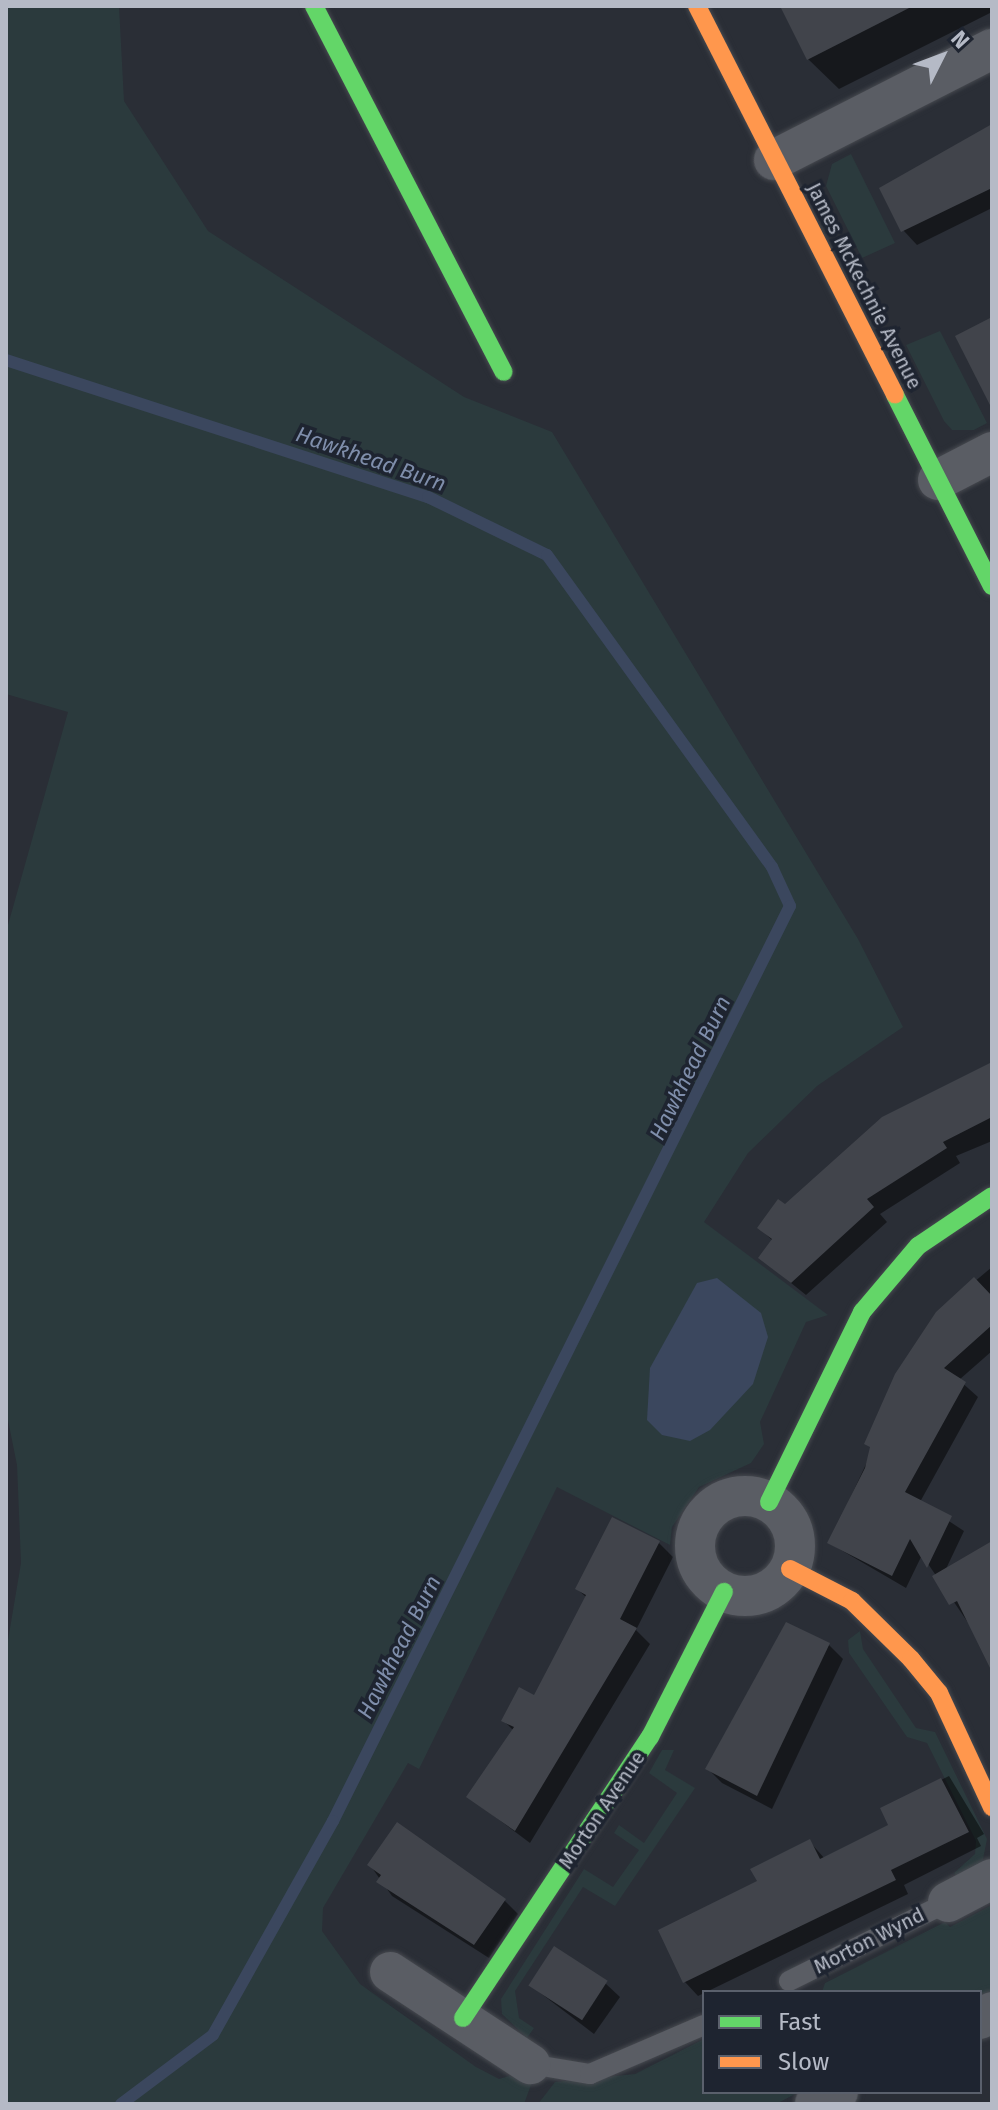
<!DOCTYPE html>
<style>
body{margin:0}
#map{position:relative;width:998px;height:2110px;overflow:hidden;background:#2a2e36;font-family:"Fira Sans",sans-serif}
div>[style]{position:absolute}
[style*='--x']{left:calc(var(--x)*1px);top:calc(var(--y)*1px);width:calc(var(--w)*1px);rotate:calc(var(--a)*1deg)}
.green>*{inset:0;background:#2b3a3d}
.water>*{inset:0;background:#3b475e}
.shadow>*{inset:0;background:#0007}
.stream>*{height:12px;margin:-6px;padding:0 6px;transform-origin:6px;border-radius:6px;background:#3b475e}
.building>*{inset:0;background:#41444b;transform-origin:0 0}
.roads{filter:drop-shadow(0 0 2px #46494f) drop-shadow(0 0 2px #46494f)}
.lane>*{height:20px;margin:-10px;padding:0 10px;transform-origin:10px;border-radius:10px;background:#5a5d64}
.street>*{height:40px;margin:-20px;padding:0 20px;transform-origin:20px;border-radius:20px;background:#5a5d64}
.street>.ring{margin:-20px;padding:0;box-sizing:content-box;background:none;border:40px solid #5a5d64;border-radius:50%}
.fast>*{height:18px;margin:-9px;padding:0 9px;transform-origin:9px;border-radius:9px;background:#63d668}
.slow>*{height:18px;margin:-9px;padding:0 9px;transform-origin:9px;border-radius:9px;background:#ff974d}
span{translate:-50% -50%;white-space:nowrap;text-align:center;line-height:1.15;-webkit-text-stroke:7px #1e2430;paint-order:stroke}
.street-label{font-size:20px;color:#b5bac6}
.water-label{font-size:22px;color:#7f8eab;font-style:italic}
.frame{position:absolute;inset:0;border:8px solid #b5bac6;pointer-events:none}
.legend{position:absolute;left:702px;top:1990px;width:280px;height:104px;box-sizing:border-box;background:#1e2430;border:2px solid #5a606c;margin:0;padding:10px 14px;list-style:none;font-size:24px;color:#b5bac6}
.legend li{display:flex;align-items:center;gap:16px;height:40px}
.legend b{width:40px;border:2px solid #5a606c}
.north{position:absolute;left:902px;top:16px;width:80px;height:80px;-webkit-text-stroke:6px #1e2430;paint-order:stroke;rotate:48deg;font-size:22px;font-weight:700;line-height:32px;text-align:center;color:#b5bac6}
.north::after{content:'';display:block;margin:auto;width:28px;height:36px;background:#b5bac6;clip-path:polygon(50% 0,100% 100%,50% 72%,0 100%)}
</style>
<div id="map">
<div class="green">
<i style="clip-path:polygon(6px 6px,119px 6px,124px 101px,208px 231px,464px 397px,552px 432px,858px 939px,903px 1027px,817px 1086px,748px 1153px,704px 1222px,828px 1315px,806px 1322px,760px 1422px,764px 1444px,751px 1463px,699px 1487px,672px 1527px,670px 1545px,557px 1487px,419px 1769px,408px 1763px,323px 1908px,322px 1931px,360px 1984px,476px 2067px,499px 2079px,519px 2073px,532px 2082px,524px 2104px,6px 2104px,6px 1652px,21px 1563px,17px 1465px,6px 1410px,6px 932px,68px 712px,6px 694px)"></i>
<i style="clip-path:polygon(851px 154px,895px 243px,862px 258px,826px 186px,832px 164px)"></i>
<i style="clip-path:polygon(940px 331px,987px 423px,974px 430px,952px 430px,944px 421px,906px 345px)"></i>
<i style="clip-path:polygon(860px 1631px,863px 1649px,916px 1728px,935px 1732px,987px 1839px,981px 1869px,963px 1881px,954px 1873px,975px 1854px,976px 1841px,927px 1743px,907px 1737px,849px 1653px,848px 1640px)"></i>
<i style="clip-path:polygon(662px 1750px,674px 1750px,665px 1770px,695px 1788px,615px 1906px,583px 1887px,515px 1991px,519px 2018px,534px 2028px,527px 2038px,502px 2014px,501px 1999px,584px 1869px,613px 1887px,639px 1850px,614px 1833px,619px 1825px,644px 1843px,677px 1793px,649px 1773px)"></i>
<i style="clip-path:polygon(992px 1905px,992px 1993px,980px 1999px,980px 1992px,822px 1992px,825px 1983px,945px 1922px,950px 1927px)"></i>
<i style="clip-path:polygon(704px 2039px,704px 2092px,799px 2092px,776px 2104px,538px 2104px,555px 2082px,635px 2074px)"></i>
</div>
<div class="water">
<i style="clip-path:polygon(717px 1278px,761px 1313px,768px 1337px,753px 1384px,710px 1430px,690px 1441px,662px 1435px,647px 1420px,650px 1368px,697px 1283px)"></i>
</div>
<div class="shadow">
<i style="clip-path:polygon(782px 6px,992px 6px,992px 12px,839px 89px,808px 59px)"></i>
<i style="clip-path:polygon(992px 132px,992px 208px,917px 245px,903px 230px)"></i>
<i style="clip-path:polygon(992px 1064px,992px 1141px,956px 1156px,960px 1163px,880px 1214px,887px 1222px,806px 1295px,760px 1258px,773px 1241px,759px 1228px)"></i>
<i style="clip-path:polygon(992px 1267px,992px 1351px,959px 1380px,978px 1397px,920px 1502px,964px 1531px,945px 1571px,992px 1553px,992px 1658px,922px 1555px,906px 1588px,829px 1543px,937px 1313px)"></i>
<i style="clip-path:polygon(659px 1543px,673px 1557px,636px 1630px,650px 1644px,530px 1843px,469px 1797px,514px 1731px,503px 1720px,535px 1698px,587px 1598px,577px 1589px)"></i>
<i style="clip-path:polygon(829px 1645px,843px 1659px,772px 1809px,722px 1783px,708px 1769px)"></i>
<i style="clip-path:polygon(949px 1776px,984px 1834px,977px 1838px,981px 1846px,904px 1885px,908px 1894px,698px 1996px,685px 1982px,660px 1931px,759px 1882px,810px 1842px,825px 1859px,891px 1825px,883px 1809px)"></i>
<i style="clip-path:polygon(370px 1865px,504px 1900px,518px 1914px,489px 1958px,392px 1896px)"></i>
<i style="clip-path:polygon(605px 1983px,620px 1997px,594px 2034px,530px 1985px)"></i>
</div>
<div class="stream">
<i style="--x:6;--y:360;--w:444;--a:18"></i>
<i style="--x:428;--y:497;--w:132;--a:26"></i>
<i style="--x:547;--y:555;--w:385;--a:54.2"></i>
<i style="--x:772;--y:867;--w:43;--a:65.2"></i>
<i style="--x:790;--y:906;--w:1023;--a:116.54"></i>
<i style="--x:333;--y:1821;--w:245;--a:119.3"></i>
<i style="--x:213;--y:2035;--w:115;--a:143.1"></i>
</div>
<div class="building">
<i style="clip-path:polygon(780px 6px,913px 6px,807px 60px)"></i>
<i style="clip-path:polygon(992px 124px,992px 188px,901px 232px,879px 188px)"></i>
<i style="clip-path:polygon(992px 317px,992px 409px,955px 336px)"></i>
<i style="clip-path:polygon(992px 1062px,992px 1117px,943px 1142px,947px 1148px,867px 1199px,874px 1207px,791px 1283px,758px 1258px,772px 1239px,757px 1228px,778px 1199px,785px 1204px,882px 1117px)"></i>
<i style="clip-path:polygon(974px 1277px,992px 1296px,992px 1325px,944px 1368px,966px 1382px,905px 1492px,952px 1516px,927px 1568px,910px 1539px,892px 1576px,827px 1543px,865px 1468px,870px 1447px,864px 1444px,895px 1374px,936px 1312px)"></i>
<i style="clip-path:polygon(612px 1517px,660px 1541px,620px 1619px,637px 1628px,515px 1831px,466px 1797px,514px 1727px,501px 1721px,519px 1687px,534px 1695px,557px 1651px,586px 1595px,575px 1589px)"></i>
<i style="clip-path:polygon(992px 1541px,992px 1672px,957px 1601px,949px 1605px,932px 1576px)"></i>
<i style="clip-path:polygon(786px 1622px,830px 1643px,757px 1796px,705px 1769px)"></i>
<i style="clip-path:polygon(941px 1778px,969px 1832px,891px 1870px,896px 1880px,683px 1983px,658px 1930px,757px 1881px,750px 1869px,810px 1839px,820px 1859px,888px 1825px,880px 1808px)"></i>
<i style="clip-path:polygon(397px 1822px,506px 1899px,474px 1945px,376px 1882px,381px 1875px,367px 1865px)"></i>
<i style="left:554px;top:1946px;width:64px;height:47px;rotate:33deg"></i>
</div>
<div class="roads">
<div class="lane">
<i style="--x:789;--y:1981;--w:178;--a:-26.4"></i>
<i style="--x:530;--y:2064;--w:61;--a:9.5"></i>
<i style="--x:590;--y:2074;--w:124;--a:-23.3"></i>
</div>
<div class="street">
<i style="--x:774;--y:160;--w:245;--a:-27"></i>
<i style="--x:938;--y:480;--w:61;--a:-27.4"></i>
<i class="ring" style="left:695px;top:1496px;width:60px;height:60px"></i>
<i style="--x:948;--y:1902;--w:50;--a:-27.6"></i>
<i style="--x:390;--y:1972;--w:168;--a:33.3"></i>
<i style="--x:980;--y:2019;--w:14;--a:-30"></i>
<i style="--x:815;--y:2104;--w:26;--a:-28"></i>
</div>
<div class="fast">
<i style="--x:314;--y:6;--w:412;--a:62.6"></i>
<i style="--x:895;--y:395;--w:214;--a:63.1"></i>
<i style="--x:769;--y:1502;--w:212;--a:-63.9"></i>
<i style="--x:862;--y:1312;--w:87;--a:-49.7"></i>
<i style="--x:918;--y:1246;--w:89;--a:-34"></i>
<i style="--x:463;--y:2018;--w:338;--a:-56.4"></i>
<i style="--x:650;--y:1737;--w:163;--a:-63"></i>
</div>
<div class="slow">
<i style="--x:697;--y:6;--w:436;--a:63"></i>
<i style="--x:790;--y:1569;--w:70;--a:27.3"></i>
<i style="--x:852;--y:1601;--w:83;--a:44.5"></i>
<i style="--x:911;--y:1659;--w:44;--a:50.5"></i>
<i style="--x:939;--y:1693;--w:126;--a:65.1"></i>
</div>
</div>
<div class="street-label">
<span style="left:864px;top:286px;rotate:63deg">James McKechnie Avenue</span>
<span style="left:602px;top:1810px;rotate:-56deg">Morton Avenue</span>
<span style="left:869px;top:1941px;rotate:-27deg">Morton Wynd</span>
</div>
<div class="water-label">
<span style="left:371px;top:459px;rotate:19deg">Hawkhead Burn</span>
<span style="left:690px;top:1068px;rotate:-64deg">Hawkhead Burn</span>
<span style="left:399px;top:1647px;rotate:-63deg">Hawkhead Burn</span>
</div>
<div class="frame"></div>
<ul class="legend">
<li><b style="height:10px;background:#63d668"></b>Fast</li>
<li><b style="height:10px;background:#ff974d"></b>Slow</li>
</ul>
<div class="north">N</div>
</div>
